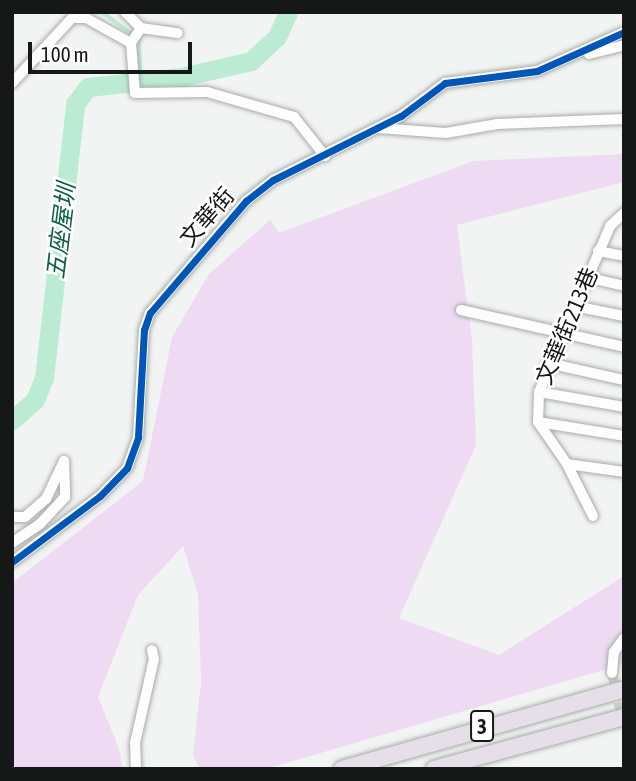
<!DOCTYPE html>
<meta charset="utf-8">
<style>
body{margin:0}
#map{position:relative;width:636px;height:781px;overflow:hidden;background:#f1f4f2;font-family:"Asap Condensed","Noto Sans TC",sans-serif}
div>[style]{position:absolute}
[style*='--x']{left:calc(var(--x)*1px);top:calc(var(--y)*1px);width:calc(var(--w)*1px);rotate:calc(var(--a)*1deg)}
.green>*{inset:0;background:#eedbf3}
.stream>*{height:3.5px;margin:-1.75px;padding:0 1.75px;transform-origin:1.75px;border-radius:1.75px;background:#bbecd3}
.river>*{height:19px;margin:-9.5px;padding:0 9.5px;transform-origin:9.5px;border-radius:9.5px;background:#bbecd3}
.minor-tunnel>*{height:10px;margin-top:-5px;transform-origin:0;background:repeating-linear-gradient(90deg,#d0d3d1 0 10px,transparent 0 15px)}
.roads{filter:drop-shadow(0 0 2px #a9aba9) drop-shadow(0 0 2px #a9aba9)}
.minor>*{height:10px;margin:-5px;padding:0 5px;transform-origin:5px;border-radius:5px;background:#fdfdfd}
.highway>*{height:16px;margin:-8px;padding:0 8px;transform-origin:8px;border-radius:8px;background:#e6dfe9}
.cycleway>*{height:7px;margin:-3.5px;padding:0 3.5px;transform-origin:3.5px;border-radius:3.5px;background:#0057b8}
span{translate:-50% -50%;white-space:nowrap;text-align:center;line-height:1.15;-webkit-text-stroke:5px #fff;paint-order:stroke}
.shield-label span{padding:2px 5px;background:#fff;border:2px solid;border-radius:5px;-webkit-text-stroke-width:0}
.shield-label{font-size:21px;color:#161817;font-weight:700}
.street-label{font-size:23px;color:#161817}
.water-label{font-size:24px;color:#0d6242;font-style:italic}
.frame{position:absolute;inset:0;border:14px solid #161817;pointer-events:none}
.scale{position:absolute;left:28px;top:42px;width:164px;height:32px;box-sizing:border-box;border:4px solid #161817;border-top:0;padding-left:9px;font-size:21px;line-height:24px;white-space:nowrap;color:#161817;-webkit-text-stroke:5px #fff;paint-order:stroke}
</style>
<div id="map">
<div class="green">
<i style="clip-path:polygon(624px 154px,624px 182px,457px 225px,472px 341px,476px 445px,399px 618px,499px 655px,624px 576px,624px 664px,266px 769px,200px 769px,193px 755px,201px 682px,198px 594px,183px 546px,138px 595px,98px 697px,118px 746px,123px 769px,12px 769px,12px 583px,143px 481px,172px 337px,209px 274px,270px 220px,279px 233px,473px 161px)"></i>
</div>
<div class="stream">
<i style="--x:102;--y:12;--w:46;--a:36.1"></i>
<i style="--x:139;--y:39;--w:41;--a:87.2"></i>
</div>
<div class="river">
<i style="--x:12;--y:420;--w:30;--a:-41"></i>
<i style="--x:35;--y:400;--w:24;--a:-68"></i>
<i style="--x:44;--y:378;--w:276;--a:-83.5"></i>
<i style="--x:75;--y:104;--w:21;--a:-53"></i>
<i style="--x:88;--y:87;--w:94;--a:-6.1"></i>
<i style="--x:181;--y:77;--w:72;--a:-12.9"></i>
<i style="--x:251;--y:61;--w:35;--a:-43"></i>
<i style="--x:277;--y:37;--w:27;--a:-66"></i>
</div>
<div class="minor-tunnel">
<i style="--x:612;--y:673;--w:54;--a:77.2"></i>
</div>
<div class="roads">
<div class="minor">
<i style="--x:125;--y:12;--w:23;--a:45"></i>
<i style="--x:141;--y:28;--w:18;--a:124"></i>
<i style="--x:131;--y:43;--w:50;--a:85.4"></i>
<i style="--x:135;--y:93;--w:72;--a:-0.8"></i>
<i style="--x:207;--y:92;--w:91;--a:16"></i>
<i style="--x:294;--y:117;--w:50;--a:51.5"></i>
<i style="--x:141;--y:28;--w:37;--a:8"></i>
<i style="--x:589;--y:54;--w:36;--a:-14"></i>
<i style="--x:12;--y:83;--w:88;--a:-47.3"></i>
<i style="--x:72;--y:18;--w:14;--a:0"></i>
<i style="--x:86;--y:18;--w:51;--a:29.1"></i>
<i style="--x:378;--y:128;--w:68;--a:4.2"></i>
<i style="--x:446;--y:133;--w:52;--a:-10"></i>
<i style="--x:497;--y:124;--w:127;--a:-2.3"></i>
<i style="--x:598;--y:251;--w:26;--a:11"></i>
<i style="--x:586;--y:277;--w:39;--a:13"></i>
<i style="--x:574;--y:306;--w:51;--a:11.3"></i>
<i style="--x:461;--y:310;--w:167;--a:12.8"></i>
<i style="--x:548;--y:363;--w:78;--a:12.6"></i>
<i style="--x:539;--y:392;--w:86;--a:10"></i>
<i style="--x:538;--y:422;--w:87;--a:9.2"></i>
<i style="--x:567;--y:464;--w:58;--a:8"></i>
<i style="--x:593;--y:516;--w:58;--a:-116.6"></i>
<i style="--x:567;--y:464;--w:51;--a:-124.6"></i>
<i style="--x:538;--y:422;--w:30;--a:-88"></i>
<i style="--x:539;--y:392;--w:181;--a:-66.8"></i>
<i style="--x:610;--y:226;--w:19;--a:-43"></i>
<i style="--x:12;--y:517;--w:13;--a:0"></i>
<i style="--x:25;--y:517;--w:28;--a:-41"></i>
<i style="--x:46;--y:499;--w:42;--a:-64.7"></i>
<i style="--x:64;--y:461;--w:36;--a:88"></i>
<i style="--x:65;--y:497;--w:37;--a:133"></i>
<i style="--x:40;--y:524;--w:34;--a:146"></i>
<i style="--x:12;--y:562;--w:110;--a:-36.9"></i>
<i style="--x:100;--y:496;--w:39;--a:-46"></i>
<i style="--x:127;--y:468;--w:33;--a:-70"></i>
<i style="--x:138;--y:437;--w:107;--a:-86.8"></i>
<i style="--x:144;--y:330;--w:18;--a:-71"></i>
<i style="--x:150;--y:313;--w:148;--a:-49.4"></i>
<i style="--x:246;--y:201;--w:34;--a:-38"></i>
<i style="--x:273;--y:180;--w:143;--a:-26.6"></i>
<i style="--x:401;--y:116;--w:55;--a:-36.9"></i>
<i style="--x:445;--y:83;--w:93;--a:-7.4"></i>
<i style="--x:537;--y:71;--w:95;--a:-24.1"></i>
<i style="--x:612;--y:673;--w:21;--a:-85"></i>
<i style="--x:614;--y:652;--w:17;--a:-54"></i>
<i style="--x:136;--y:769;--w:26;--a:-92"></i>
<i style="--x:135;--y:743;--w:86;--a:-77.3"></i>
<i style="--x:154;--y:659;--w:9;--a:-103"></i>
</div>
<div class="highway">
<i style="--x:342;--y:769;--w:293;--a:-15.8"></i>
<i style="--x:434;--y:769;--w:197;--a:-15.3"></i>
</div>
</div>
<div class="cycleway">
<i style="--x:12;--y:562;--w:110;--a:-36.9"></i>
<i style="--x:100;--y:496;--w:39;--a:-46"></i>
<i style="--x:127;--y:468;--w:33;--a:-70"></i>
<i style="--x:138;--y:437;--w:107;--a:-86.8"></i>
<i style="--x:144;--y:330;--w:18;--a:-71"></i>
<i style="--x:150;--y:313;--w:148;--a:-49.4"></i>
<i style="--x:246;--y:201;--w:34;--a:-38"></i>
<i style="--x:273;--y:180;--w:143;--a:-26.6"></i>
<i style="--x:401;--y:116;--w:55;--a:-36.9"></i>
<i style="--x:445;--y:83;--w:93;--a:-7.4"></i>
<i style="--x:537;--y:71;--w:95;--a:-24.1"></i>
</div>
<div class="shield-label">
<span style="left:482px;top:726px">3</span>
</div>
<div class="street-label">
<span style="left:207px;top:217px;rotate:-49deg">文華街</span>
<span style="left:567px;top:326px;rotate:-67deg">文華街213巷</span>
</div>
<div class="water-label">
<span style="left:61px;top:231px;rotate:-83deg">五座屋圳</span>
</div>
<div class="frame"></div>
<div class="scale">100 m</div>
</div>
